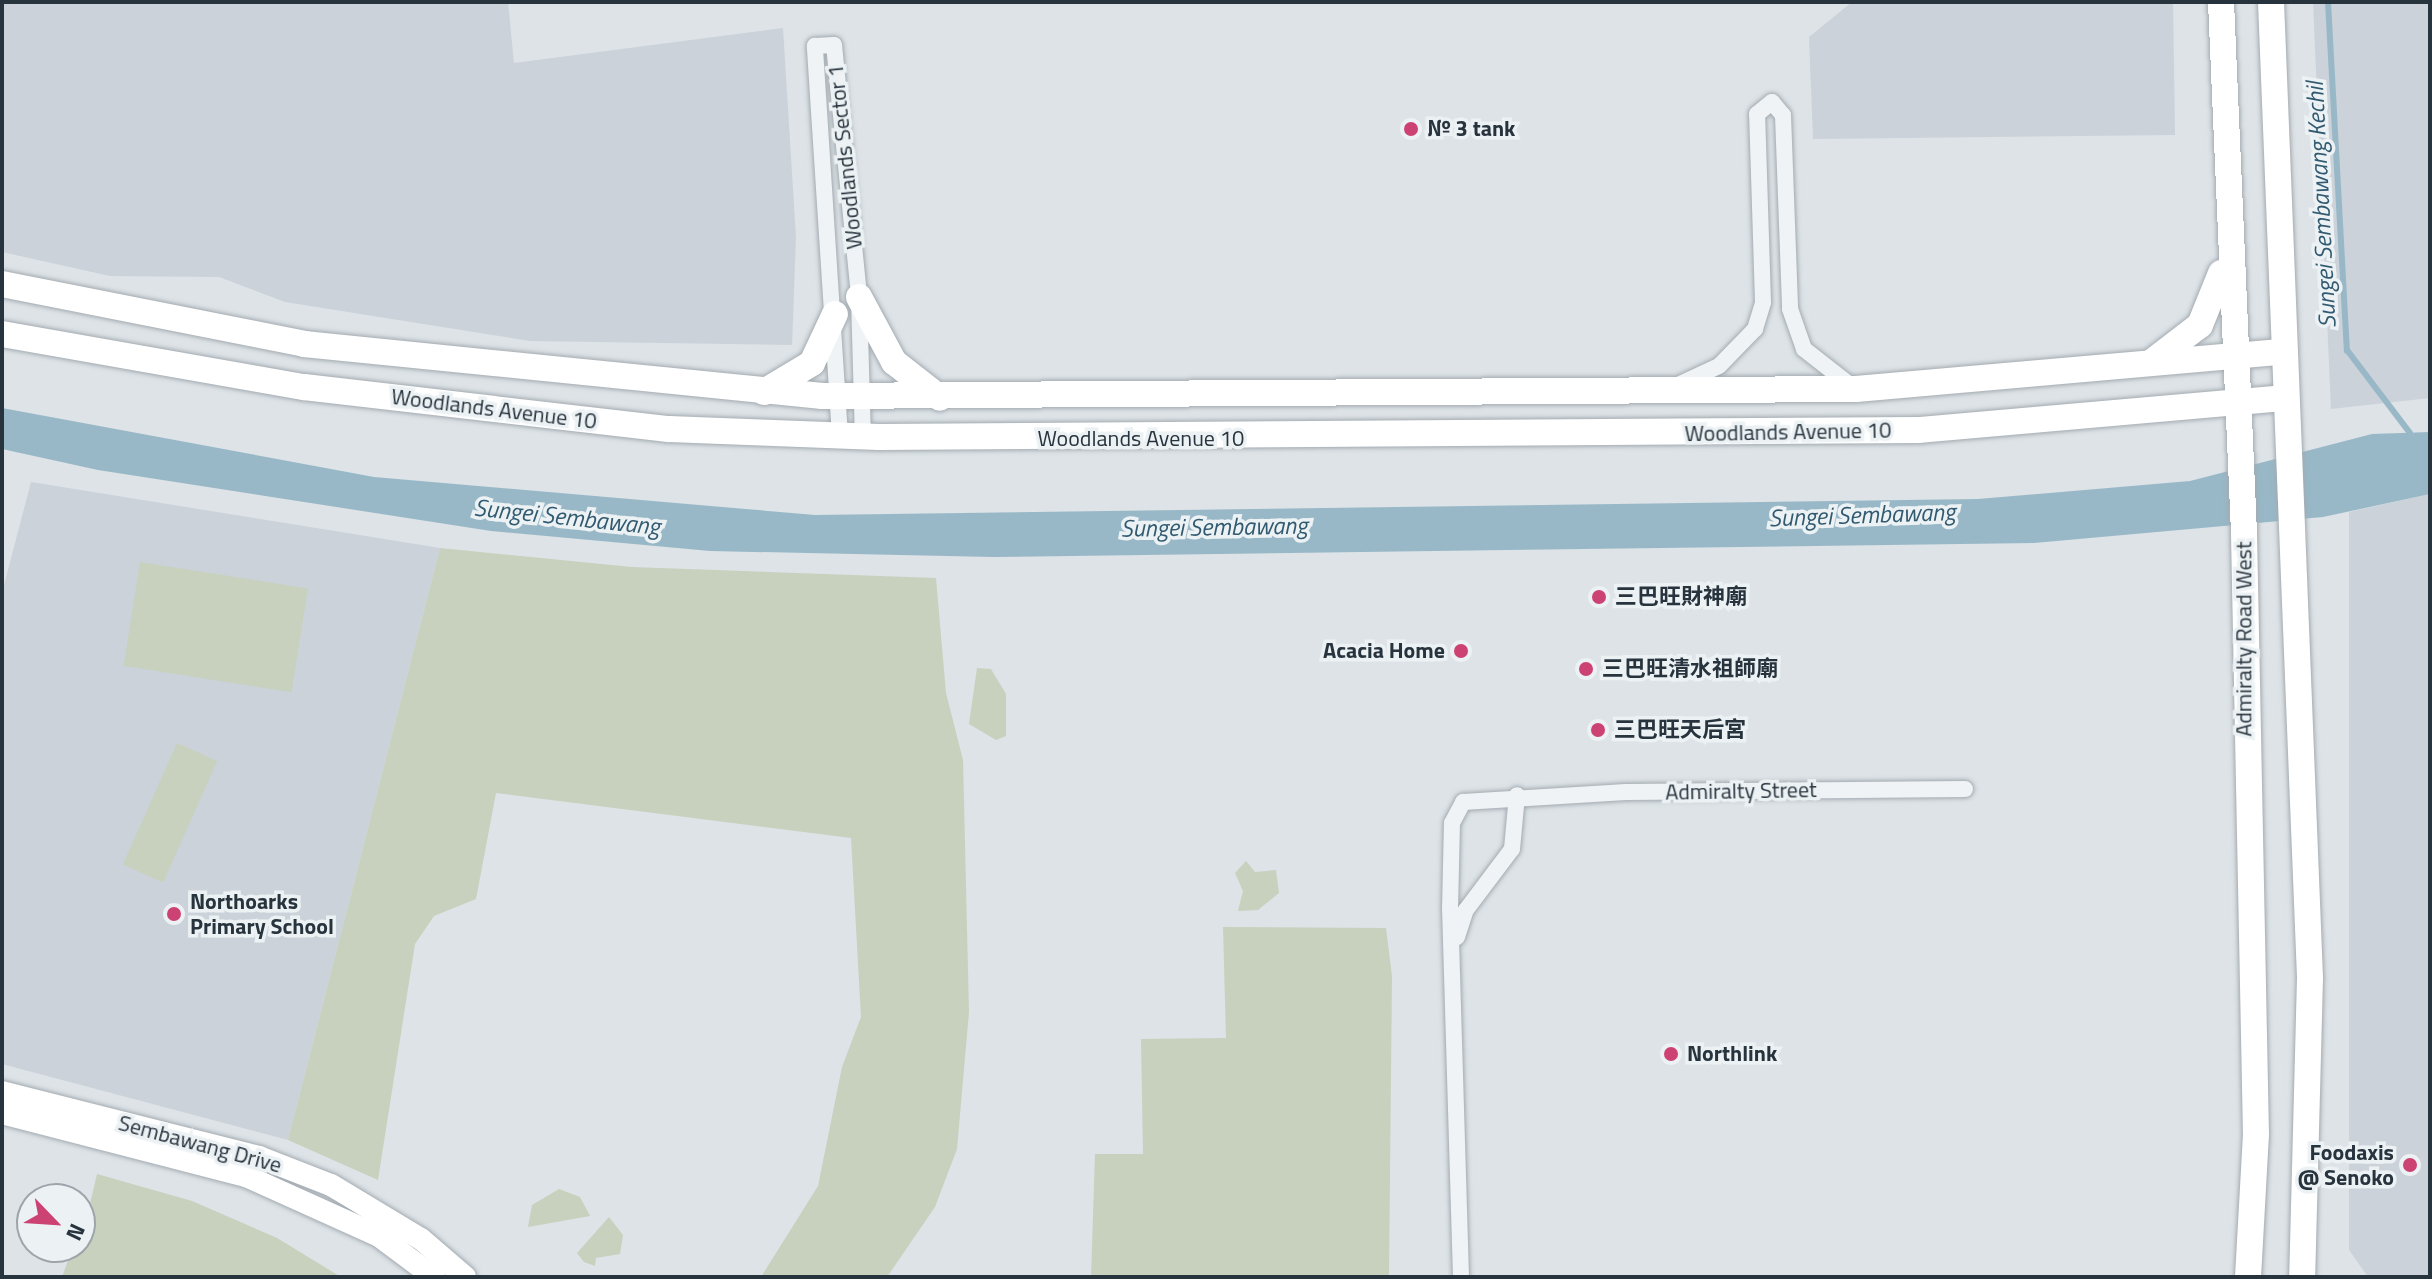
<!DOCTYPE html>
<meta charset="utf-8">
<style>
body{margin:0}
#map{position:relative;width:2432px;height:1279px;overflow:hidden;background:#dde3e7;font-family:"Titillium Web","Noto Sans SC",sans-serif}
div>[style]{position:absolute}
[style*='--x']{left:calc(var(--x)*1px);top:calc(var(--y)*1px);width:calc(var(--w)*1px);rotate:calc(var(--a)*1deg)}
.built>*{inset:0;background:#cbd2d9}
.green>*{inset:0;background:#c7d1be;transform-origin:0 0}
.water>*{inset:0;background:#98b8c7}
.stream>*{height:6px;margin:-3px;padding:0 3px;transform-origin:3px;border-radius:3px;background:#98b8c7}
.roads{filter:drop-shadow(0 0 2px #a3abb1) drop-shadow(0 0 2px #a3abb1)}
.minor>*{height:16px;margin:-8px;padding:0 8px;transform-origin:8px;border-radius:8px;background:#eff3f5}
.secondary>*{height:22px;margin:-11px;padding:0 11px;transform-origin:11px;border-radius:11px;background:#fff}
.primary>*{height:26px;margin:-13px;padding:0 13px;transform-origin:13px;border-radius:13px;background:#fff}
.dots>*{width:22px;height:22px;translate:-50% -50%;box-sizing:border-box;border:4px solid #ecf1f4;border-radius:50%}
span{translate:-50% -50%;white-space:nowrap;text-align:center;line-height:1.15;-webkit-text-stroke:7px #ecf1f4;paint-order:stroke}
.poi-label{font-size:22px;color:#27333d;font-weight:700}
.left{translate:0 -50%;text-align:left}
.right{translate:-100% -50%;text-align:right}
.street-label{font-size:22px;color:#27333d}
.water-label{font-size:24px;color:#315a70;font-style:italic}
.frame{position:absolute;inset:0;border:4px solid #27333d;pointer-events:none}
.north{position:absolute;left:16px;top:1183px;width:80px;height:80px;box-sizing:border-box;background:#ecf1f4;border:2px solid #9da5ab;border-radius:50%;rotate:115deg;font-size:22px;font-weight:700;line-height:32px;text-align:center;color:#27333d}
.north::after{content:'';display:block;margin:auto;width:28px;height:36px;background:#cc4272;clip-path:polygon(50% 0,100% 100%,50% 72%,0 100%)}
</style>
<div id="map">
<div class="built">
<i style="clip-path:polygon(2px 2px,508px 2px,514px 63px,783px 28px,796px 238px,792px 345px,530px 341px,285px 302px,219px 277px,110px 276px,2px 252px)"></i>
<i style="clip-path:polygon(1852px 2px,2173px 2px,2175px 135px,1813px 139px,1809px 37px)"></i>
<i style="clip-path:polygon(2313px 2px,2430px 2px,2430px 398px,2331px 409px)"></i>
<i style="clip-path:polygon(31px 482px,440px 548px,288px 1140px,2px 1064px,2px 593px)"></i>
<i style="clip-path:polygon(2430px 494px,2430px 1277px,2368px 1277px,2349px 1250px,2349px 512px)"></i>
</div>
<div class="green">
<i style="clip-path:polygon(440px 548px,632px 567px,936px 578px,946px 693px,963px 760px,969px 1012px,957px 1149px,935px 1207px,887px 1277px,761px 1277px,818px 1186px,842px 1067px,861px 1017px,851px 838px,496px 793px,476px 899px,434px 916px,415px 944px,378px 1180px,288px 1140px)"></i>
<i style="left:140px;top:562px;width:170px;height:105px;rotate:9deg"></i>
<i style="clip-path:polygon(977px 668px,991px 669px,1006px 694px,1006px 736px,996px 740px,969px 724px)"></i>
<i style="left:177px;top:743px;width:44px;height:133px;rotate:24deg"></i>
<i style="clip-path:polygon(1246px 861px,1255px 872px,1276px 870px,1279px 893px,1258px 910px,1238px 911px,1243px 891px,1235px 873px)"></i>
<i style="clip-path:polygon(1223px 927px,1386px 928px,1392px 976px,1389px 1277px,1091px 1277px,1095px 1154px,1143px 1154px,1141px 1039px,1226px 1038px)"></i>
<i style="clip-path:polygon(97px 1174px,192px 1201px,277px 1238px,341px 1277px,62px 1277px,73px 1247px,80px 1247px)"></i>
<i style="clip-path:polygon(559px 1189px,580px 1197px,590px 1216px,528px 1227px,532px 1205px)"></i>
<i style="clip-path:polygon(609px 1217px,623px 1235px,620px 1254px,596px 1258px,595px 1266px,584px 1262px,577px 1253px)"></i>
</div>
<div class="water">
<i style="clip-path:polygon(2px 408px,374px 477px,815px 515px,1978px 499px,2190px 481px,2372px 434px,2430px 432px,2430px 494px,2323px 517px,2034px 543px,993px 557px,710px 551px,491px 531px,98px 470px,2px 449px)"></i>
</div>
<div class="stream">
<i style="--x:2328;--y:2;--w:349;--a:86.9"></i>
<i style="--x:2347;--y:350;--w:104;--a:52.8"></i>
</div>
<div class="roads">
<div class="minor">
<i style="--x:1678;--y:385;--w:45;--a:-24.9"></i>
<i style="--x:1719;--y:366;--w:52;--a:-45.8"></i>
<i style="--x:1755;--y:329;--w:28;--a:-73"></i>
<i style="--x:1763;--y:302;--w:188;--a:-91.8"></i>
<i style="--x:1757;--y:114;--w:19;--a:-39"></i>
<i style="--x:1772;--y:102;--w:17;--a:50"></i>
<i style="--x:1783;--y:115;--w:194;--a:87.9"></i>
<i style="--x:1790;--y:309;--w:42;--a:70.7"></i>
<i style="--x:1804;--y:349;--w:63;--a:38"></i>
<i style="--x:840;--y:436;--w:391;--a:-93.7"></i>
<i style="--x:815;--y:46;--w:19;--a:-3"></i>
<i style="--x:834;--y:45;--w:253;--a:84.3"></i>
<i style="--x:859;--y:297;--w:139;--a:88.4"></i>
<i style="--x:1457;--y:937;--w:28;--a:-72"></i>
<i style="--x:1466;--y:910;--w:76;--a:-53"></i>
<i style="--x:1512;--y:849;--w:54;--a:-84.7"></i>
<i style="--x:1461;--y:1277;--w:367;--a:-91.7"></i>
<i style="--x:1450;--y:910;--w:87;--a:-88.7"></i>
<i style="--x:1452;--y:823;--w:24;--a:-62"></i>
<i style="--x:1463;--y:802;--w:163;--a:-3.5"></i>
<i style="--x:1626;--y:792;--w:339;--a:-0.5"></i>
</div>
<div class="secondary">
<i style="--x:2;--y:1092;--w:265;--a:14.2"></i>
<i style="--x:259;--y:1157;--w:77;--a:21.3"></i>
<i style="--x:331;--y:1185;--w:105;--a:31"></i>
<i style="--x:421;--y:1239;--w:58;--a:40.8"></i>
<i style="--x:2;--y:1113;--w:252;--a:14.5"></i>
<i style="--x:246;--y:1176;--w:146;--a:24.3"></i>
<i style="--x:379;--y:1236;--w:69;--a:36.7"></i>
</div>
<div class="primary">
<i style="--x:2221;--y:2;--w:531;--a:87.52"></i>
<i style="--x:2244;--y:533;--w:601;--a:88.86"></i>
<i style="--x:2256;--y:1134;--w:143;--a:93.2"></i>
<i style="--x:2271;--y:2;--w:977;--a:87.71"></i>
<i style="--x:2310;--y:978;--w:299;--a:91.5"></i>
<i style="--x:2;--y:284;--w:308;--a:11.2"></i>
<i style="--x:304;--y:344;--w:521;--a:5.73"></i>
<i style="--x:822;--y:396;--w:1034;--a:-0.39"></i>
<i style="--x:1856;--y:389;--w:429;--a:-5"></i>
<i style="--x:859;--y:297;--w:74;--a:61.7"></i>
<i style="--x:894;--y:362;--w:58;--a:38"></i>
<i style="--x:2;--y:334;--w:307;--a:10"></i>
<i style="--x:304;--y:387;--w:367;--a:6.6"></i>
<i style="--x:669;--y:429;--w:210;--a:2.2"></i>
<i style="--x:879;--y:437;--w:1040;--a:-0.39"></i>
<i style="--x:1919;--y:430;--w:367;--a:-5"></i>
<i style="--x:2153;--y:361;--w:59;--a:-37.5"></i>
<i style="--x:2200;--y:325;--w:56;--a:-68"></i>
<i style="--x:764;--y:392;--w:56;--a:-31.1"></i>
<i style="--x:812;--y:363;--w:54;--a:-64.9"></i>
</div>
</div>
<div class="dots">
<i style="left:1411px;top:129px;background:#cc4272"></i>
<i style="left:1599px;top:597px;background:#cc4272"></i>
<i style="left:1461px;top:651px;background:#cc4272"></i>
<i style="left:1586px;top:669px;background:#cc4272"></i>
<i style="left:1598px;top:730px;background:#cc4272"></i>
<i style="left:174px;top:914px;background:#cc4272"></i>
<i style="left:1671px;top:1054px;background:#cc4272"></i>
<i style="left:2410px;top:1165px;background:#cc4272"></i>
</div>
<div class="poi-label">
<span class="left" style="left:1427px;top:129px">№ 3 tank</span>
<span class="left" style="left:1615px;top:597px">三巴旺財神廟</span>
<span class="right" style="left:1445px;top:651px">Acacia Home</span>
<span class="left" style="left:1602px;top:669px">三巴旺清水祖師廟</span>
<span class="left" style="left:1614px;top:730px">三巴旺天后宮</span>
<span class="left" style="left:190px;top:914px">Northoarks<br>Primary School</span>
<span class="left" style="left:1687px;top:1054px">Northlink</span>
<span class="right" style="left:2394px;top:1165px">Foodaxis<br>@ Senoko</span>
</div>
<div class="street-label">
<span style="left:845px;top:157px;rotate:-96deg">Woodlands Sector 1</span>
<span style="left:494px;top:409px;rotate:7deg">Woodlands Avenue 10</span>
<span style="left:1788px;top:432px;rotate:-1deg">Woodlands Avenue 10</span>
<span style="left:1141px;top:439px">Woodlands Avenue 10</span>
<span style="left:2244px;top:639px;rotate:-90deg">Admiralty Road West</span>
<span style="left:1741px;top:791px;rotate:-1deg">Admiralty Street</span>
<span style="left:200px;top:1144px;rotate:15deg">Sembawang Drive</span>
</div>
<div class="water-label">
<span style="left:2321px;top:205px;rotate:-93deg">Sungei Sembawang Kechil</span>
<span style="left:1862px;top:515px;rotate:-2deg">Sungei Sembawang</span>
<span style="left:567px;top:517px;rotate:6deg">Sungei Sembawang</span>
<span style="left:1214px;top:527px;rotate:-1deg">Sungei Sembawang</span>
</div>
<div class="frame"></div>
<div class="north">N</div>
</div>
